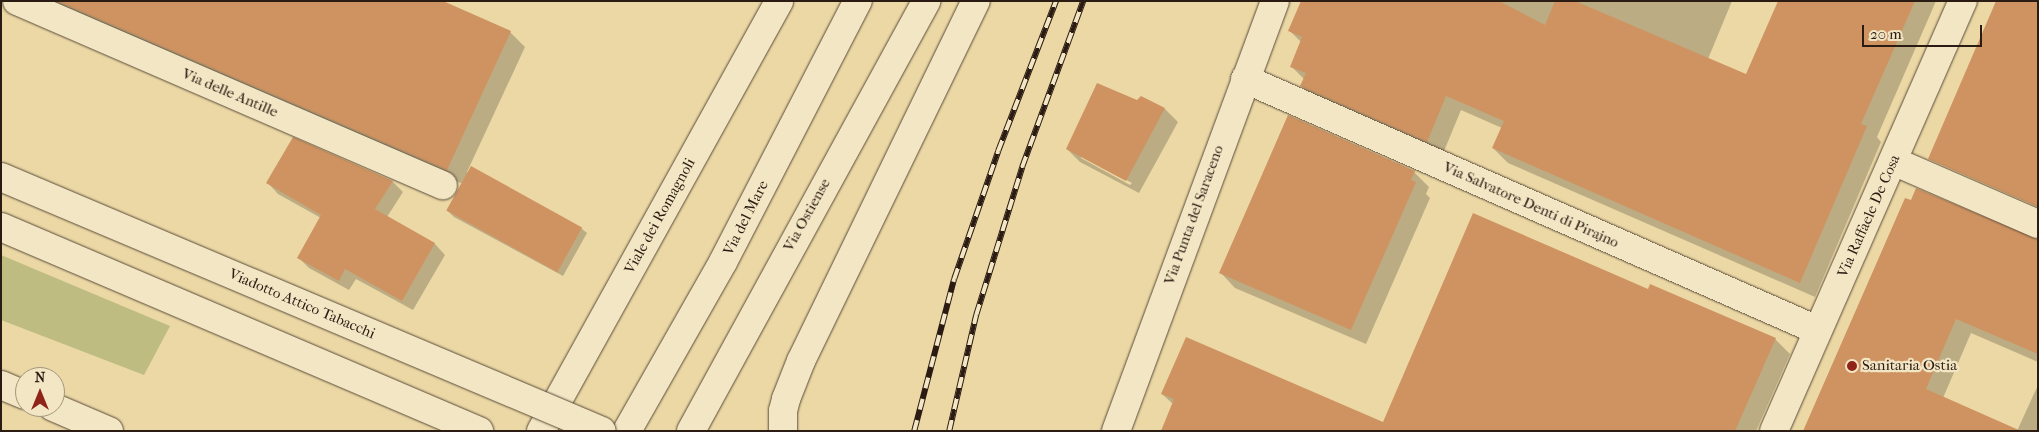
<!DOCTYPE html>
<style>
body{margin:0}
#map{position:relative;width:2039px;height:432px;overflow:hidden;background:#ebd8a5;font-family:"IM FELL French Canon",serif}
div>[style]{position:absolute}
[style*='--x']{left:calc(var(--x)*1px);top:calc(var(--y)*1px);width:calc(var(--w)*1px);rotate:calc(var(--a)*1deg)}
.green>*{inset:0;background:#bebc81}
.shadow>*{inset:0;background:#0003}
.building>*{inset:0;background:#cf9362;transform-origin:0 0}
.roads{filter:drop-shadow(0 0 1px #5a4a38) drop-shadow(0 0 1px #5a4a38)}
.minor>*{height:28px;margin:-14px;padding:0 14px;transform-origin:14px;border-radius:14px;background:#f2e6c4}
.tertiary>*{height:28px;margin:-14px;padding:0 14px;transform-origin:14px;border-radius:14px;background:#f2e6c4}
.secondary>*{height:28px;margin:-14px;padding:0 14px;transform-origin:14px;border-radius:14px;background:#f2e6c4}
.rail>*{height:5.5px;margin-top:-2.75px;transform-origin:0;background:repeating-linear-gradient(90deg,#f2e6c4 0 11px,#2a1b13 0 22px);box-sizing:border-box;border-block:1px solid #2a1b13}
.bridges{filter:drop-shadow(0 0 1px #5a4a38) drop-shadow(0 0 1px #5a4a38)}
.tertiary-bridge>*{height:28px;margin:-14px;padding:0 14px;transform-origin:14px;border-radius:14px;background:#f2e6c4}
.dots>*{width:14px;height:14px;translate:-50% -50%;box-sizing:border-box;border:2px solid #f2e6c4;border-radius:50%}
span{translate:-50% -50%;white-space:nowrap;text-align:center;line-height:1.15;-webkit-text-stroke:4.5px #f2e6c4;paint-order:stroke}
.street-label{font-size:15px;color:#2a1b13}
.poi-label{font-size:15px;color:#2a1b13}
.left{translate:0 -50%;text-align:left}
.frame{position:absolute;inset:0;border:2px solid #2a1b13;pointer-events:none}
.north{position:absolute;left:15px;top:367px;width:50px;height:50px;box-sizing:border-box;background:#f2e6c4;border:1px solid #a2957d;border-radius:50%;rotate:0deg;font-size:14px;font-weight:700;line-height:20px;text-align:center;color:#2a1b13}
.north::after{content:'';display:block;margin:auto;width:18px;height:22px;background:#8f2418;clip-path:polygon(50% 0,100% 100%,50% 72%,0 100%)}
.scale{position:absolute;left:1862px;top:25px;width:120px;height:22px;box-sizing:border-box;border:2px solid #2a1b13;border-top:0;padding-left:6px;font-size:15px;line-height:18px;white-space:nowrap;color:#2a1b13;-webkit-text-stroke:4px #f2e6c4;paint-order:stroke}
</style>
<div id="map">
<div class="green">
<i style="clip-path:polygon(1px 255px,170px 326px,144px 375px,1px 320px)"></i>
</div>
<div class="shadow">
<i style="clip-path:polygon(39px 1px,440px 1px,510px 32px,525px 47px,467px 172px,581px 228px,587px 233px,563px 276px,454px 217px,448px 211px,463px 184px)"></i>
<i style="clip-path:polygon(1302px 1px,1732px 1px,1708px 59px,1747px 76px,1779px 1px,1936px 1px,1877px 137px,1881px 142px,1815px 297px,1508px 163px,1493px 148px,1502px 128px,1461px 110px,1442px 156px,1316px 101px,1302px 86px,1304px 79px,1291px 66px,1301px 42px,1289px 30px)"></i>
<i style="clip-path:polygon(evenodd,1141px 98px,1165px 109px,1178px 122px,1139px 193px,1080px 162px,1067px 149px,1141px 98px,1081px 156px,1132px 183px,1130px 185px,1081px 158px,1081px 156px)"></i>
<i style="clip-path:polygon(1414px 172px,1429px 187px,1426px 194px,1430px 198px,1366px 344px,1235px 288px,1221px 273px)"></i>
<i style="clip-path:polygon(393px 182px,403px 192px,387px 217px,435px 244px,445px 255px,413px 310px,356px 279px,349px 290px,309px 268px,299px 258px,321px 218px,278px 194px,268px 183px)"></i>
<i style="clip-path:polygon(2038px 257px,2038px 362px,1971px 333px,1943px 398px,2017px 431px,2038px 385px,2038px 431px,1805px 431px)"></i>
<i style="clip-path:polygon(1775px 339px,1790px 354px,1756px 431px,1161px 431px,1173px 404px,1162px 394px,1384px 424px)"></i>
</div>
<div class="building">
<i style="clip-path:polygon(57px 1px,443px 1px,511px 31px,447px 170px)"></i>
<i style="clip-path:polygon(1301px 1px,1499px 1px,1545px 25px,1555px 1px,1575px 1px,1746px 74px,1778px 1px,1915px 1px,1861px 124px,1867px 126px,1800px 283px,1492px 148px,1504px 121px,1446px 96px,1427px 142px,1300px 86px,1306px 73px,1290px 67px,1302px 37px,1288px 31px)"></i>
<i style="clip-path:polygon(1996px 1px,2038px 1px,2038px 207px,1928px 159px)"></i>
<i style="clip-path:polygon(1097px 83px,1137px 100px,1141px 96px,1165px 108px,1126px 181px,1066px 149px)"></i>
<i style="clip-path:polygon(1288px 115px,1415px 171px,1411px 180px,1416px 182px,1351px 330px,1219px 273px)"></i>
<i style="clip-path:polygon(293px 137px,393px 181px,375px 209px,435px 243px,402px 301px,345px 269px,339px 281px,297px 258px,321px 215px,266px 183px)"></i>
<i style="left:471px;top:166px;width:127px;height:51px;rotate:29deg"></i>
<i style="clip-path:polygon(1916px 188px,2038px 239px,2038px 354px,1956px 319px,1926px 389px,2021px 431px,1803px 431px,1905px 198px,1911px 200px)"></i>
<i style="clip-path:polygon(1473px 213px,1648px 289px,1650px 284px,1776px 338px,1735px 431px,1161px 431px,1174px 399px,1161px 394px,1186px 337px,1383px 422px)"></i>
</div>
<div class="roads">
<div class="minor">
<i style="--x:17;--y:1;--w:464;--a:23.4"></i>
<i style="--x:1245;--y:79;--w:625;--a:23.69"></i>
<i style="--x:1893;--y:161;--w:158;--a:23.5"></i>
<i style="--x:1;--y:385;--w:26;--a:23"></i>
<i style="--x:53;--y:407;--w:61;--a:23.2"></i>
<i style="--x:541;--y:431;--w:491;--a:-61"></i>
<i style="--x:1116;--y:431;--w:458;--a:-69.7"></i>
<i style="--x:1774;--y:431;--w:470;--a:-66.3"></i>
</div>
<div class="tertiary">
<i style="--x:1;--y:227;--w:520;--a:23.11"></i>
<i style="--x:691;--y:431;--w:490;--a:-61.3"></i>
<i style="--x:783;--y:431;--w:20;--a:-90"></i>
<i style="--x:783;--y:411;--w:12;--a:-76"></i>
<i style="--x:786;--y:399;--w:41;--a:-68.5"></i>
<i style="--x:801;--y:361;--w:400;--a:-64.1"></i>
</div>
<div class="secondary">
<i style="--x:627;--y:431;--w:194;--a:-60.4"></i>
<i style="--x:723;--y:262;--w:294;--a:-62.7"></i>
</div>
</div>
<div class="rail">
<i style="--x:914;--y:431;--w:157;--a:-75.3"></i>
<i style="--x:954;--y:279;--w:135;--a:-71"></i>
<i style="--x:998;--y:151;--w:161;--a:-68.9"></i>
<i style="--x:949;--y:431;--w:119;--a:-76.9"></i>
<i style="--x:976;--y:315;--w:155;--a:-72.7"></i>
<i style="--x:1022;--y:167;--w:177;--a:-69.8"></i>
</div>
<div class="bridges">
<div class="tertiary-bridge">
<i style="--x:1;--y:177;--w:652;--a:22.91"></i>
</div>
</div>
<div class="dots">
<i style="left:1852px;top:366px;background:#8f2418"></i>
</div>
<div class="street-label">
<span style="left:230px;top:93px;rotate:23deg">Via delle Antille</span>
<span style="left:1531px;top:205px;rotate:24deg">Via Salvatore Denti di Pirajno</span>
<span style="left:807px;top:215px;rotate:-61deg">Via Ostiense</span>
<span style="left:1194px;top:215px;rotate:-70deg">Via Punta del Saraceno</span>
<span style="left:660px;top:216px;rotate:-61deg">Viale dei Romagnoli</span>
<span style="left:1869px;top:216px;rotate:-66deg">Via Raffaele De Cosa</span>
<span style="left:746px;top:218px;rotate:-63deg">Via del Mare</span>
<span style="left:302px;top:304px;rotate:23deg">Viadotto Attico Tabacchi</span>
</div>
<div class="poi-label">
<span class="left" style="left:1862px;top:366px">Sanitaria Ostia</span>
</div>
<div class="frame"></div>
<div class="north">N</div>
<div class="scale">20 m</div>
</div>
